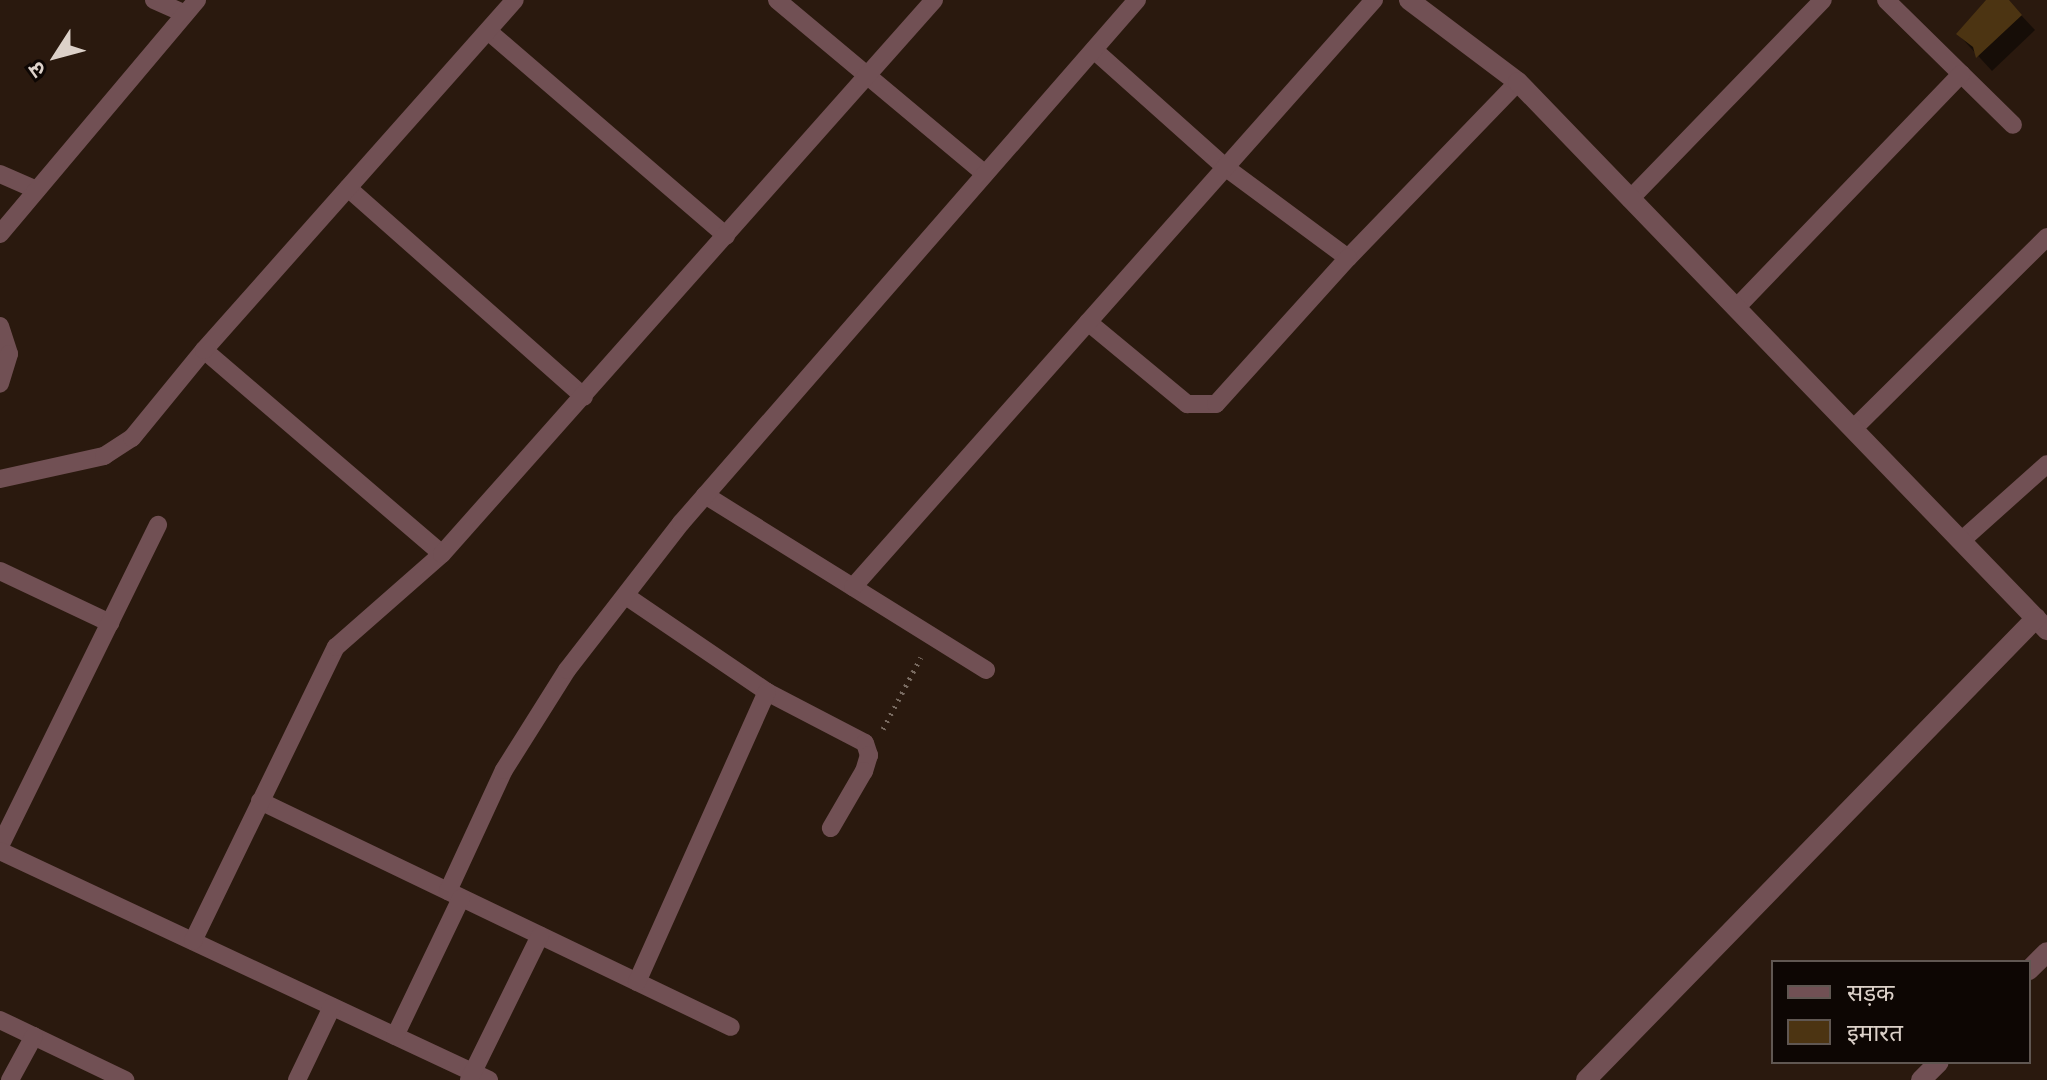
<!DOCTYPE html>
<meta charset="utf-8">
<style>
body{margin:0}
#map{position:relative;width:2047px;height:1080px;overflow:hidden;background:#2a190e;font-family:"Titillium Web","Noto Sans Devanagari",sans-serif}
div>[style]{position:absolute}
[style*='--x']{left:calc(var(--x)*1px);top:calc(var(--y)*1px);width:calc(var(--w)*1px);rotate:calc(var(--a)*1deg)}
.shadow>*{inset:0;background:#0007}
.building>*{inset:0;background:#4c3412}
.path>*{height:5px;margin-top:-2.5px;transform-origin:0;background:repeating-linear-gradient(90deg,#786a60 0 2px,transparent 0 8px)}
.service>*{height:18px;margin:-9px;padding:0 9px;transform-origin:9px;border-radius:9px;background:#715054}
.minor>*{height:20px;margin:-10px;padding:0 10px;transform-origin:10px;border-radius:10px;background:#715054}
span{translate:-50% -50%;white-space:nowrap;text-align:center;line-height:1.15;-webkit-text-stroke:6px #0d0603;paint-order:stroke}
.legend{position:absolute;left:1771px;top:960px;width:260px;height:104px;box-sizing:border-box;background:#0d0603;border:2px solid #605752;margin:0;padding:10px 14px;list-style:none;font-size:24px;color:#dcd1c9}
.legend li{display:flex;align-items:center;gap:16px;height:40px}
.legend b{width:40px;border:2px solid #605752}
.north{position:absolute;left:16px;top:16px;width:80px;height:80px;-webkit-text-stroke:6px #0d0603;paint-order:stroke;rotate:234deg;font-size:22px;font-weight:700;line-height:32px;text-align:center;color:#dcd1c9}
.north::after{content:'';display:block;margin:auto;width:28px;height:36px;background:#dcd1c9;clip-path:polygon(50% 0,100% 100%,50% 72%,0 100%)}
</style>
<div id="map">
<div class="shadow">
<i style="clip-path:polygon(1989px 0,2007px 0,2035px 30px,1992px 71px,1958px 34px)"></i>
</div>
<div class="building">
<i style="clip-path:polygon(1986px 0,2009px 0,2022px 15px,1976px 58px,1973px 47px,1956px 34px)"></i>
</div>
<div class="path">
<i style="--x:883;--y:729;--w:81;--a:-62.2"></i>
</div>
<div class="service">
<i style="--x:154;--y:0;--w:34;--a:24"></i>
<i style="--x:777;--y:0;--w:271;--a:39.9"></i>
<i style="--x:1886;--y:0;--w:178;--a:44.5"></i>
<i style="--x:488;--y:31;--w:314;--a:40.7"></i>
<i style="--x:1094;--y:50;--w:176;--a:41.8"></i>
<i style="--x:1225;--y:167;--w:153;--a:36.5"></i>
<i style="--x:1348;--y:258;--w:245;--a:-46"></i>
<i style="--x:0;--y:174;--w:40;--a:23.4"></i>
<i style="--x:348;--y:188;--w:315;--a:41.5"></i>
<i style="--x:1630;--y:199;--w:277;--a:-45.9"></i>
<i style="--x:0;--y:234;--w:306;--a:-49.9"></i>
<i style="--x:1736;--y:308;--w:325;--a:-46.1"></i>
<i style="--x:1088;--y:322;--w:129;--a:39.6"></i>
<i style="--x:1187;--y:404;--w:29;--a:0"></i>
<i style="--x:1216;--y:404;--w:197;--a:-47.9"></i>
<i style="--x:0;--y:326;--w:29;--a:72"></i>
<i style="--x:9;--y:354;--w:31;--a:107"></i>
<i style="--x:204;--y:350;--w:313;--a:40.6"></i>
<i style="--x:1853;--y:429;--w:273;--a:-44.7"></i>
<i style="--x:0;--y:479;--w:107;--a:-12.5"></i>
<i style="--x:104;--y:456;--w:33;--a:-33"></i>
<i style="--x:132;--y:438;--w:114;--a:-50.7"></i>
<i style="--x:204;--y:350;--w:468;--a:-48.4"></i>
<i style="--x:705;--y:495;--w:331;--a:31.9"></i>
<i style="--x:1961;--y:541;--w:115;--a:-41.8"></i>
<i style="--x:0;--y:571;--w:122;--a:25.3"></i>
<i style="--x:853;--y:587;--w:785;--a:-48.41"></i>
<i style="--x:626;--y:596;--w:171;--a:34.2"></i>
<i style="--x:767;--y:692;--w:110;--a:27.5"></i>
<i style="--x:865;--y:743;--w:13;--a:72"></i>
<i style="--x:869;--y:755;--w:17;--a:107"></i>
<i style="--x:864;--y:771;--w:66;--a:120.1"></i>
<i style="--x:260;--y:801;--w:522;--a:25.63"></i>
<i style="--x:0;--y:846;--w:358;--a:-63.8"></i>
<i style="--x:0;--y:851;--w:540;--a:25.09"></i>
<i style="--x:448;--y:891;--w:133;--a:-65.2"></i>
<i style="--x:504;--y:770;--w:118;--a:-57.8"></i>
<i style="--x:567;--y:670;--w:186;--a:-52.2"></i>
<i style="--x:681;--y:523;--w:694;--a:-48.92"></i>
<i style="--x:193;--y:941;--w:327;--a:-64.1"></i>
<i style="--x:336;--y:647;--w:141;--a:-41.3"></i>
<i style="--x:442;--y:554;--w:741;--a:-48.39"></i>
<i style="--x:637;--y:982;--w:318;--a:-65.9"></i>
<i style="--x:0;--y:1020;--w:139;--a:25.6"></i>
<i style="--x:395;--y:1036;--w:153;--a:-64.4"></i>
<i style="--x:10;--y:1080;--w:50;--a:-61.4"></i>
<i style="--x:297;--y:1080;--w:81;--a:-64.4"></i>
<i style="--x:469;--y:1080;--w:161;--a:-63.8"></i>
</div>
<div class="minor">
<i style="--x:1409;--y:0;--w:136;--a:37"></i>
<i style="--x:1518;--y:82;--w:762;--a:46.01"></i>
<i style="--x:2029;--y:970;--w:25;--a:-45"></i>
<i style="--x:1586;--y:1080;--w:645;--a:-45.75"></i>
<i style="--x:1921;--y:1080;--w:25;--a:-45"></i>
</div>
<ul class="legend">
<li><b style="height:10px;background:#715054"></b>सड़क</li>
<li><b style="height:22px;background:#4c3412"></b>इमारत</li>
</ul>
<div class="north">उ</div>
</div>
